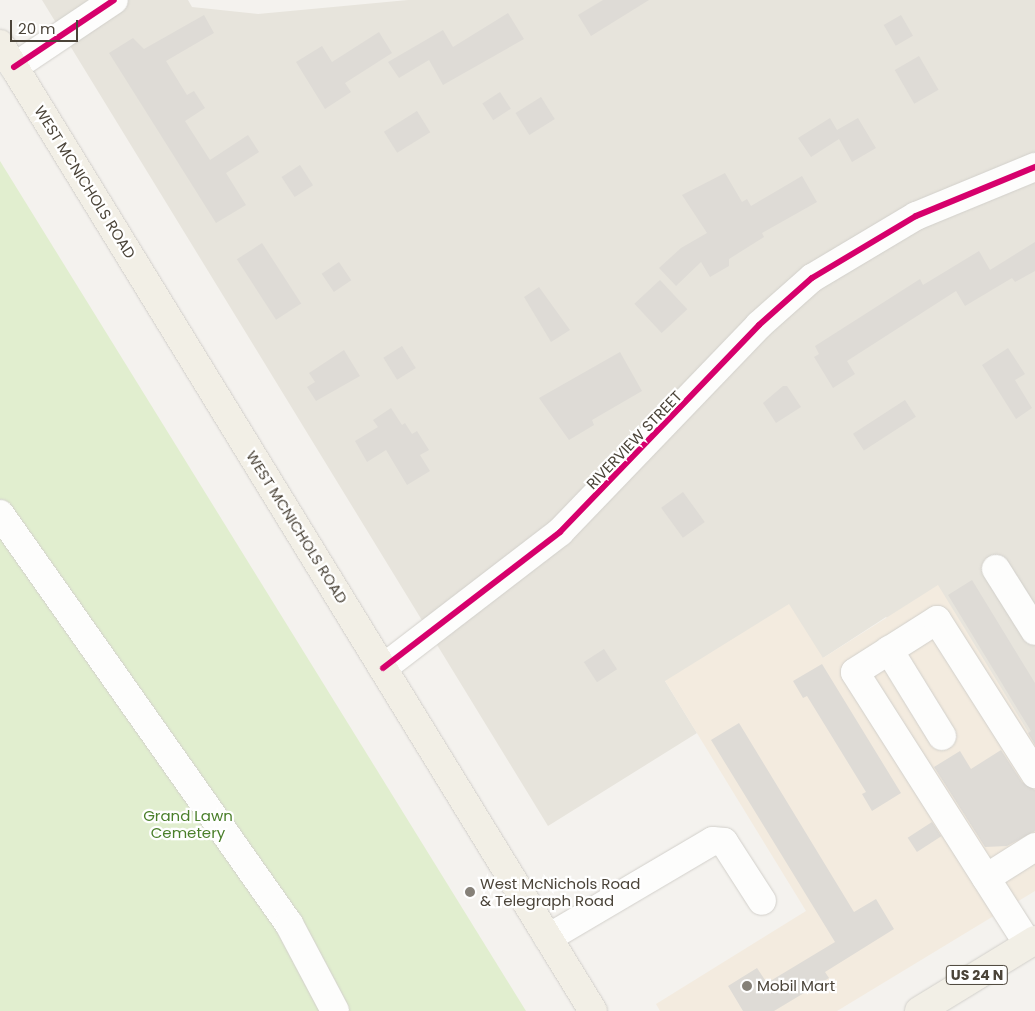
<!DOCTYPE html>
<style>
body{margin:0}
#map{position:relative;width:1035px;height:1011px;overflow:hidden;background:#f4f2ee;font-family:Poppins,sans-serif}
div>[style]{position:absolute}
[style*='--x']{left:calc(var(--x)*1px);top:calc(var(--y)*1px);width:calc(var(--w)*1px);rotate:calc(var(--a)*1deg)}
.residential>*{inset:0;background:#e7e4dc}
.commercial>*{inset:0;background:#f3ebdf}
.green>*{inset:0;background:#e1eecf}
.building>*{inset:0;background:#dedbd6;transform-origin:0 0}
.roads{filter:drop-shadow(0 0 1px #d2d0cb) drop-shadow(0 0 1px #d2d0cb)}
.minor>*{height:28px;margin:-14px;padding:0 14px;transform-origin:14px;border-radius:14px;background:#fdfdfc}
.major>*{height:28px;margin:-14px;padding:0 14px;transform-origin:14px;border-radius:14px;background:#f2efe6}
.cycleway>*{height:6px;margin:-3px;padding:0 3px;transform-origin:3px;border-radius:3px;background:#d6006c}
.dots>*{width:14px;height:14px;translate:-50% -50%;box-sizing:border-box;border:2px solid #fff;border-radius:50%}
span{translate:-50% -50%;white-space:nowrap;text-align:center;line-height:1.15;-webkit-text-stroke:4.5px #fff;paint-order:stroke}
.shield-label span{padding:1px 4px;background:#fff;border:1px solid;border-radius:4px;-webkit-text-stroke-width:0}
.shield-label{font-size:14px;color:#4b4439;font-weight:700}
.street-label{font-size:15px;color:#4b4439}
.park-label{font-size:15px;color:#4a7f2a}
.poi-label{font-size:15px;color:#4b4439}
.left{translate:0 -50%;text-align:left}
.scale{position:absolute;left:10px;top:20px;width:68px;height:22px;box-sizing:border-box;border:2px solid #4b4439;border-top:0;padding-left:6px;font-size:15px;line-height:18px;white-space:nowrap;color:#4b4439;-webkit-text-stroke:4px #fff;paint-order:stroke}
</style>
<div id="map">
<div class="residential">
<i style="clip-path:polygon(42px 0,188px 0,192px 7px,258px 14px,408px 0,1035px 0,1035px 743px,886px 617px,823px 658px,665px 681px,697px 733px,548px 826px)"></i>
</div>
<div class="commercial">
<i style="clip-path:polygon(938px 585px,1035px 743px,1035px 891px,837px 1011px,660px 1011px,656px 1004px,806px 911px,665px 681px,789px 604px,823px 658px)"></i>
</div>
<div class="green">
<i style="clip-path:polygon(0 161px,526px 1011px,0 1011px)"></i>
</div>
<div class="building">
<i style="clip-path:polygon(603px 0,649px 0,591px 36px,578px 15px)"></i>
<i style="clip-path:polygon(508px 13px,524px 39px,443px 85px,429px 60px,399px 78px,388px 62px,443px 30px,453px 47px)"></i>
<i style="clip-path:polygon(204px 15px,214px 33px,166px 61px,187px 95px,194px 91px,205px 108px,185px 121px,210px 160px,248px 135px,259px 152px,226px 173px,246px 205px,216px 223px,109px 53px,133px 38px,144px 49px)"></i>
<i style="left:901px;top:15px;width:24px;height:20px;rotate:60deg"></i>
<i style="clip-path:polygon(379px 32px,392px 53px,345px 83px,351px 92px,325px 109px,296px 62px,322px 46px,332px 62px)"></i>
<i style="left:919px;top:56px;width:39px;height:28px;rotate:60deg"></i>
<i style="left:500px;top:92px;width:20px;height:21px;rotate:57deg"></i>
<i style="left:541px;top:97px;width:26px;height:30px;rotate:58deg"></i>
<i style="left:417px;top:111px;width:25px;height:39px;rotate:58deg"></i>
<i style="clip-path:polygon(830px 118px,837px 130px,858px 118px,876px 148px,852px 162px,839px 139px,811px 157px,798px 138px)"></i>
<i style="left:300px;top:165px;width:24px;height:22px;rotate:57deg"></i>
<i style="clip-path:polygon(725px 173px,742px 202px,747px 199px,751px 206px,802px 176px,817px 202px,762px 233px,764px 237px,729px 259px,729px 266px,710px 277px,701px 262px,676px 286px,659px 268px,681px 248px,707px 233px,682px 195px)"></i>
<i style="clip-path:polygon(1035px 242px,1035px 271px,1015px 282px,1012px 278px,965px 306px,956px 291px,847px 361px,855px 374px,833px 388px,814px 357px,819px 354px,815px 346px,920px 279px,923px 285px,979px 251px,990px 270px)"></i>
<i style="left:262px;top:243px;width:72px;height:30px;rotate:57deg"></i>
<i style="left:339px;top:262px;width:22px;height:21px;rotate:56deg"></i>
<i style="left:660px;top:280px;width:40px;height:35px;rotate:47deg"></i>
<i style="clip-path:polygon(539px 287px,570px 330px,551px 342px,524px 297px)"></i>
<i style="left:402px;top:346px;width:26px;height:22px;rotate:58deg"></i>
<i style="clip-path:polygon(1008px 348px,1025px 374px,1015px 380px,1032px 408px,1016px 419px,982px 365px)"></i>
<i style="clip-path:polygon(344px 350px,360px 376px,316px 401px,307px 387px,315px 382px,309px 373px)"></i>
<i style="clip-path:polygon(620px 352px,642px 391px,592px 420px,594px 425px,569px 440px,539px 398px)"></i>
<i style="clip-path:polygon(783px 386px,787px 386px,801px 407px,776px 423px,763px 403px)"></i>
<i style="left:905px;top:400px;width:20px;height:62px;rotate:57deg"></i>
<i style="clip-path:polygon(391px 408px,402px 425px,405px 423px,412px 434px,417px 431px,429px 450px,420px 455px,430px 471px,407px 485px,386px 450px,367px 462px,355px 441px,378px 427px,373px 420px)"></i>
<i style="left:683px;top:492px;width:37px;height:27px;rotate:54deg"></i>
<i style="clip-path:polygon(972px 580px,1035px 683px,1035px 745px,1028px 733px,1031px 731px,948px 595px)"></i>
<i style="left:604px;top:649px;width:24px;height:24px;rotate:57deg"></i>
<i style="clip-path:polygon(822px 664px,901px 793px,872px 811px,862px 794px,866px 792px,807px 696px,803px 698px,793px 681px)"></i>
<i style="clip-path:polygon(739px 723px,854px 912px,876px 899px,894px 929px,825px 972px,829px 978px,774px 1011px,743px 1011px,728px 986px,757px 968px,767px 983px,835px 942px,711px 740px)"></i>
<i style="clip-path:polygon(1001px 750px,1022px 782px,1035px 790px,1035px 831px,1007px 846px,985px 847px,934px 767px,960px 751px,971px 769px)"></i>
<i style="left:932px;top:822px;width:17px;height:29px;rotate:57deg"></i>
</div>
<div class="roads">
<div class="minor">
<i style="--x:14;--y:67;--w:120;--a:-33.8"></i>
<i style="--x:0;--y:514;--w:502;--a:54.82"></i>
<i style="--x:289;--y:924;--w:98;--a:62.1"></i>
<i style="--x:996;--y:569;--w:73;--a:57.8"></i>
<i style="--x:889;--y:650;--w:101;--a:58.4"></i>
<i style="--x:383;--y:668;--w:223;--a:-37.5"></i>
<i style="--x:560;--y:532;--w:287;--a:-46.1"></i>
<i style="--x:759;--y:325;--w:71;--a:-41.6"></i>
<i style="--x:812;--y:278;--w:121;--a:-30.8"></i>
<i style="--x:916;--y:216;--w:129;--a:-22.4"></i>
<i style="--x:986;--y:878;--w:58;--a:-32.3"></i>
<i style="--x:548;--y:938;--w:191;--a:-30.5"></i>
<i style="--x:713;--y:841;--w:11;--a:5"></i>
<i style="--x:724;--y:842;--w:70;--a:57.2"></i>
<i style="--x:1028;--y:944;--w:322;--a:-122.5"></i>
<i style="--x:855;--y:672;--w:97;--a:-32.4"></i>
<i style="--x:937;--y:620;--w:183;--a:57.5"></i>
</div>
<div class="major">
<i style="--x:0;--y:44;--w:1134;--a:58.48"></i>
<i style="--x:919;--y:1011;--w:136;--a:-31.5"></i>
</div>
</div>
<div class="cycleway">
<i style="--x:14;--y:67;--w:120;--a:-33.8"></i>
<i style="--x:383;--y:668;--w:223;--a:-37.5"></i>
<i style="--x:560;--y:532;--w:287;--a:-46.1"></i>
<i style="--x:759;--y:325;--w:71;--a:-41.6"></i>
<i style="--x:812;--y:278;--w:121;--a:-30.8"></i>
<i style="--x:916;--y:216;--w:129;--a:-22.4"></i>
</div>
<div class="dots">
<i style="left:470px;top:892px;background:#868178"></i>
<i style="left:747px;top:986px;background:#868178"></i>
</div>
<div class="shield-label">
<span style="left:977px;top:975px">US 24 N</span>
</div>
<div class="street-label">
<span style="left:85px;top:182px;rotate:58deg">WEST MCNICHOLS ROAD</span>
<span style="left:634px;top:440px;rotate:-46deg">RIVERVIEW STREET</span>
<span style="left:297px;top:527px;rotate:58deg">WEST MCNICHOLS ROAD</span>
</div>
<div class="park-label">
<span style="left:188px;top:824px">Grand Lawn<br>Cemetery</span>
</div>
<div class="poi-label">
<span class="left" style="left:480px;top:892px">West McNichols Road<br>&amp; Telegraph Road</span>
<span class="left" style="left:757px;top:986px">Mobil Mart</span>
</div>
<div class="scale">20 m</div>
</div>
